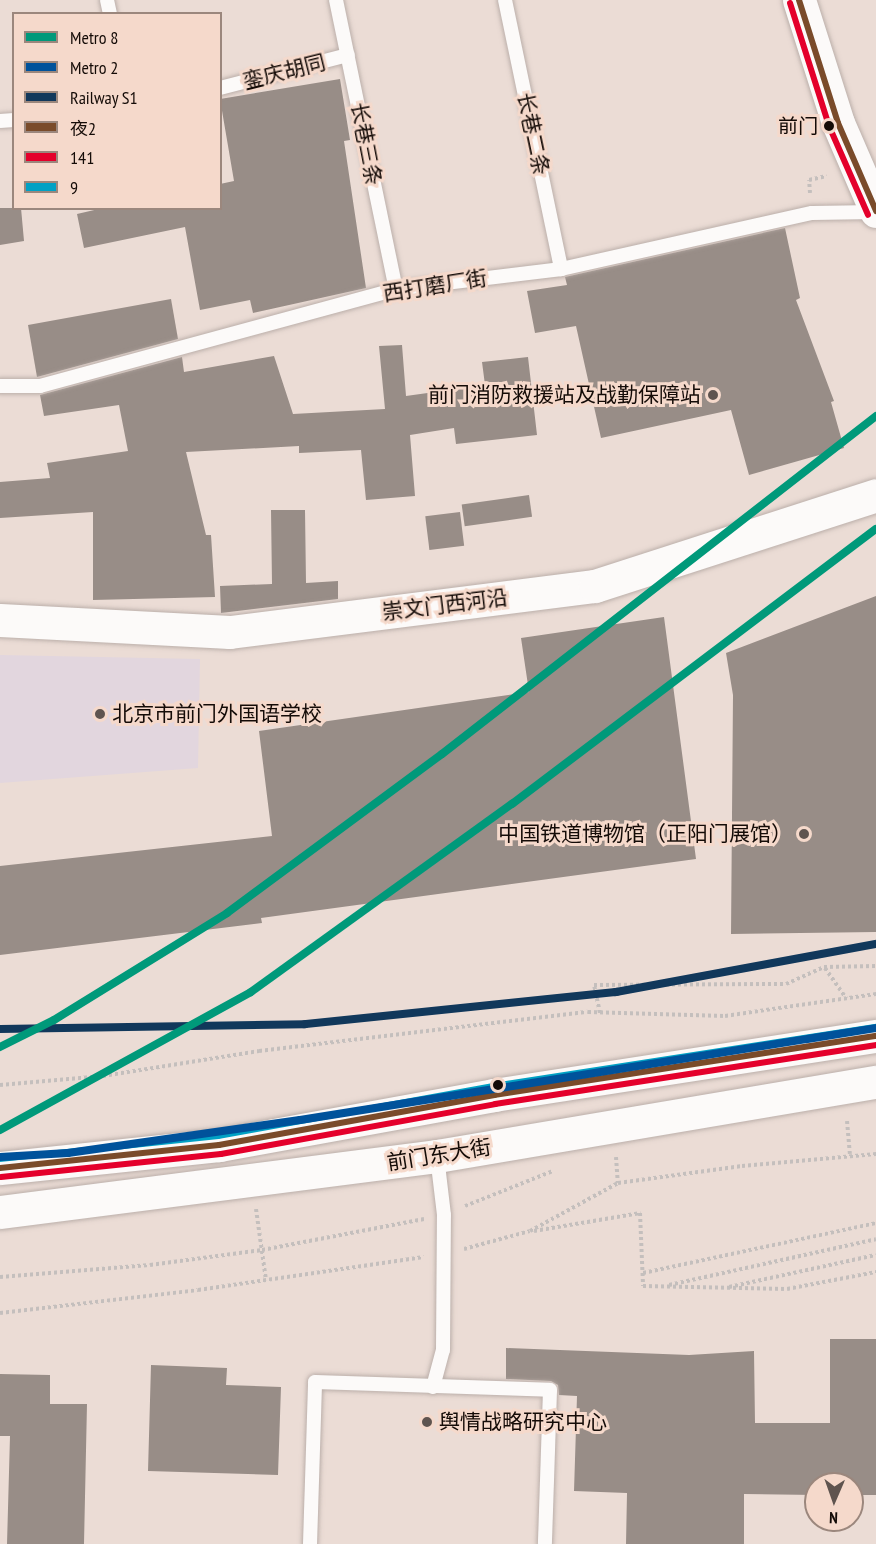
<!DOCTYPE html>
<meta charset="utf-8">
<style>
body{margin:0}
#map{position:relative;width:876px;height:1544px;overflow:hidden;background:#ebdcd5;font-family:"PT Sans Narrow","Noto Sans SC",sans-serif}
div>[style]{position:absolute}
[style*='--x']{left:calc(var(--x)*1px);top:calc(var(--y)*1px);width:calc(var(--w)*1px);rotate:calc(var(--a)*1deg)}
.education>*{inset:0;background:#e2d6de}
.building>*{inset:0;background:#988d87;transform-origin:0 0}
.path>*{height:4px;margin-top:-2px;transform-origin:0;background:repeating-linear-gradient(90deg,#c4bfbd 0 3px,transparent 0 6px)}
.roads{filter:drop-shadow(0 0 2px #bbafaa) drop-shadow(0 0 2px #bbafaa)}
.lane>*{height:14px;margin:-7px;padding:0 7px;transform-origin:7px;border-radius:7px;background:#fcfaf9}
.secondary>*{height:33px;margin:-16.5px;padding:0 16.5px;transform-origin:16.5px;border-radius:16.5px;background:#fcfaf9}
.primary>*{height:33px;margin:-16.5px;padding:0 16.5px;transform-origin:16.5px;border-radius:16.5px;background:#fcfaf9}
.bus-1>*{height:6px;margin:-3px;padding:0 3px;transform-origin:3px;border-radius:3px;background:#7a4b2a}
.bus-2>*{height:6px;margin:-3px;padding:0 3px;transform-origin:3px;border-radius:3px;background:#e4002b}
.bus-3>*{height:6px;margin:-3px;padding:0 3px;transform-origin:3px;border-radius:3px;background:#01a1c4}
.rail-1>*{height:8px;margin:-4px;padding:0 4px;transform-origin:4px;border-radius:4px;background:#11385b}
.metro-1>*{height:8px;margin:-4px;padding:0 4px;transform-origin:4px;border-radius:4px;background:#00997a}
.metro-2>*{height:8px;margin:-4px;padding:0 4px;transform-origin:4px;border-radius:4px;background:#00529b}
.dots>*{width:16px;height:16px;translate:-50% -50%;box-sizing:border-box;border:3px solid #f5d9cb;border-radius:50%}
span{translate:-50% -50%;white-space:nowrap;text-align:center;line-height:1.15;-webkit-text-stroke:6px #f5d9cb;paint-order:stroke}
.bus-label{font-size:20px;color:#140b07}
.right{translate:-100% -50%;text-align:right}
.street-label{font-size:21px;color:#140b07}
.poi-label{font-size:21px;color:#140b07}
.left{translate:0 -50%;text-align:left}
.legend{position:absolute;left:12px;top:12px;width:210px;height:198px;box-sizing:border-box;background:#f5d9cb;border:2px solid #9b877d;margin:0;padding:8px 10px;list-style:none;font-size:18px;color:#140b07}
.legend li{display:flex;align-items:center;gap:12px;height:30px}
.legend b{width:30px;border:2px solid #9b877d}
.north{position:absolute;left:804px;top:1472px;width:60px;height:60px;box-sizing:border-box;background:#f5d9cb;border:2px solid #9b877d;border-radius:50%;rotate:182deg;font-size:16px;font-weight:700;line-height:24px;text-align:center;color:#140b07}
.north::after{content:'';display:block;margin:auto;width:21px;height:27px;background:#5f544f;clip-path:polygon(50% 0,100% 100%,50% 72%,0 100%)}
</style>
<div id="map">
<div class="education">
<i style="clip-path:polygon(0 655px,200px 659px,198px 768px,0 783px)"></i>
</div>
<div class="building">
<i style="clip-path:polygon(340px 79px,350px 140px,344px 141px,366px 288px,253px 313px,250px 300px,200px 310px,185px 227px,84px 248px,77px 214px,103px 208px,220px 208px,220px 184px,234px 181px,220px 99px)"></i>
<i style="clip-path:polygon(0 208px,21px 208px,24px 241px,0 245px)"></i>
<i style="clip-path:polygon(785px 228px,800px 298px,796px 300px,834px 401px,831px 402px,844px 448px,749px 475px,731px 410px,601px 438px,576px 326px,535px 333px,527px 291px,567px 285px,565px 277px)"></i>
<i style="clip-path:polygon(171px 299px,178px 339px,37px 377px,28px 325px)"></i>
<i style="clip-path:polygon(402px 345px,406px 396px,485px 385px,482px 362px,528px 357px,537px 435px,456px 444px,454px 428px,410px 435px,415px 496px,366px 500px,361px 450px,299px 453px,299px 446px,186px 452px,206px 535px,211px 535px,215px 597px,93px 600px,93px 512px,0 518px,0 482px,50px 478px,47px 463px,128px 451px,119px 405px,44px 416px,40px 395px,182px 357px,184px 372px,274px 356px,293px 414px,385px 409px,379px 346px)"></i>
<i style="left:529px;top:495px;width:22px;height:68px;rotate:82deg"></i>
<i style="clip-path:polygon(271px 510px,305px 510px,306px 583px,338px 581px,338px 599px,221px 613px,220px 586px,272px 584px)"></i>
<i style="left:460px;top:512px;width:34px;height:35px;rotate:83deg"></i>
<i style="clip-path:polygon(876px 596px,876px 932px,731px 934px,733px 695px,726px 653px)"></i>
<i style="clip-path:polygon(664px 617px,696px 859px,261px 918px,262px 923px,0 955px,0 866px,272px 836px,259px 731px,529px 692px,521px 638px)"></i>
<i style="clip-path:polygon(830px 1339px,876px 1339px,876px 1495px,852px 1495px,852px 1484px,816px 1484px,816px 1495px,744px 1494px,744px 1544px,626px 1544px,627px 1493px,574px 1491px,577px 1396px,559px 1395px,558px 1385px,551px 1381px,506px 1379px,506px 1348px,689px 1355px,754px 1351px,755px 1423px,830px 1423px)"></i>
<i style="clip-path:polygon(151px 1365px,227px 1368px,226px 1385px,281px 1387px,278px 1475px,148px 1471px)"></i>
<i style="clip-path:polygon(0 1374px,50px 1375px,50px 1404px,87px 1404px,84px 1544px,7px 1544px,10px 1436px,0 1436px)"></i>
</div>
<div class="path">
<i style="--x:810;--y:193;--w:13;--a:-94"></i>
<i style="--x:809;--y:180;--w:18;--a:-13"></i>
<i style="--x:825;--y:968;--w:37;--a:55"></i>
<i style="--x:600;--y:1013;--w:29;--a:-102"></i>
<i style="--x:594;--y:985;--w:192;--a:-0.3"></i>
<i style="--x:786;--y:984;--w:42;--a:-24.1"></i>
<i style="--x:824;--y:967;--w:52;--a:-1.1"></i>
<i style="--x:0;--y:1085;--w:103;--a:-5"></i>
<i style="--x:103;--y:1076;--w:158;--a:-9.1"></i>
<i style="--x:259;--y:1051;--w:331;--a:-6.8"></i>
<i style="--x:588;--y:1012;--w:137;--a:1.7"></i>
<i style="--x:725;--y:1016;--w:153;--a:-8.3"></i>
<i style="--x:847;--y:1121;--w:33;--a:85"></i>
<i style="--x:616;--y:1157;--w:26;--a:86"></i>
<i style="--x:465;--y:1206;--w:95;--a:-21.7"></i>
<i style="--x:256;--y:1209;--w:72;--a:82"></i>
<i style="--x:534;--y:1231;--w:108;--a:-9.6"></i>
<i style="--x:640;--y:1213;--w:73;--a:87.6"></i>
<i style="--x:643;--y:1286;--w:144;--a:1.2"></i>
<i style="--x:787;--y:1289;--w:91;--a:-10.8"></i>
<i style="--x:464;--y:1249;--w:68;--a:-15.3"></i>
<i style="--x:530;--y:1231;--w:100;--a:-28.6"></i>
<i style="--x:618;--y:1183;--w:125;--a:-7.8"></i>
<i style="--x:742;--y:1166;--w:135;--a:-5.1"></i>
<i style="--x:643;--y:1273;--w:238;--a:-12.1"></i>
<i style="--x:0;--y:1277;--w:150;--a:-4.6"></i>
<i style="--x:150;--y:1265;--w:113;--a:-7.6"></i>
<i style="--x:262;--y:1250;--w:165;--a:-10.8"></i>
<i style="--x:669;--y:1285;--w:212;--a:-12.5"></i>
<i style="--x:729;--y:1287;--w:150;--a:-12.3"></i>
<i style="--x:0;--y:1313;--w:199;--a:-6.6"></i>
<i style="--x:198;--y:1290;--w:228;--a:-8.3"></i>
</div>
<div class="roads">
<div class="lane">
<i style="--x:107;--y:0;--w:14;--a:78"></i>
<i style="--x:336;--y:0;--w:295;--a:78.3"></i>
<i style="--x:505;--y:0;--w:275;--a:78.2"></i>
<i style="--x:220;--y:88;--w:132;--a:-14.5"></i>
<i style="--x:0;--y:121;--w:14;--a:-4"></i>
<i style="--x:0;--y:386;--w:40;--a:0"></i>
<i style="--x:40;--y:386;--w:369;--a:-15.2"></i>
<i style="--x:396;--y:289;--w:166;--a:-6.9"></i>
<i style="--x:561;--y:269;--w:257;--a:-12.6"></i>
<i style="--x:812;--y:213;--w:63;--a:-0.9"></i>
<i style="--x:433;--y:1387;--w:38;--a:-75"></i>
<i style="--x:443;--y:1350;--w:135;--a:-89.6"></i>
<i style="--x:444;--y:1215;--w:59;--a:-96.8"></i>
<i style="--x:310;--y:1544;--w:162;--a:-88.2"></i>
<i style="--x:315;--y:1382;--w:235;--a:1.9"></i>
<i style="--x:550;--y:1390;--w:154;--a:91.9"></i>
</div>
<div class="secondary">
<i style="--x:799;--y:0;--w:129;--a:72.4"></i>
<i style="--x:838;--y:123;--w:96;--a:66.6"></i>
<i style="--x:0;--y:620;--w:230;--a:3"></i>
<i style="--x:230;--y:632;--w:368;--a:-7.2"></i>
<i style="--x:595;--y:586;--w:295;--a:-17.9"></i>
</div>
<div class="primary">
<i style="--x:0;--y:1168;--w:220;--a:-6"></i>
<i style="--x:219;--y:1145;--w:280;--a:-10.3"></i>
<i style="--x:494;--y:1095;--w:387;--a:-8.8"></i>
<i style="--x:0;--y:1212;--w:441;--a:-7.3"></i>
<i style="--x:437;--y:1156;--w:445;--a:-9.6"></i>
</div>
</div>
<div class="bus-1">
<i style="--x:799;--y:0;--w:129;--a:72.4"></i>
<i style="--x:838;--y:123;--w:96;--a:66.6"></i>
<i style="--x:0;--y:1168;--w:220;--a:-6"></i>
<i style="--x:219;--y:1145;--w:280;--a:-10.3"></i>
<i style="--x:494;--y:1095;--w:387;--a:-8.8"></i>
</div>
<div class="bus-2">
<i style="--x:790;--y:3;--w:129;--a:72.4"></i>
<i style="--x:829;--y:126;--w:97;--a:66.3"></i>
<i style="--x:1;--y:1177;--w:221;--a:-6"></i>
<i style="--x:221;--y:1154;--w:279;--a:-10.3"></i>
<i style="--x:495;--y:1104;--w:386;--a:-8.8"></i>
</div>
<div class="bus-3">
<i style="--x:0;--y:1159;--w:219;--a:-6"></i>
<i style="--x:218;--y:1136;--w:280;--a:-10.3"></i>
<i style="--x:493;--y:1086;--w:387;--a:-8.8"></i>
</div>
<div class="rail-1">
<i style="--x:0;--y:1029;--w:305;--a:-0.9"></i>
<i style="--x:305;--y:1024;--w:313;--a:-5.9"></i>
<i style="--x:616;--y:992;--w:264;--a:-10.5"></i>
</div>
<div class="metro-1">
<i style="--x:0;--y:1047;--w:60;--a:-26.6"></i>
<i style="--x:54;--y:1020;--w:203;--a:-31.7"></i>
<i style="--x:227;--y:913;--w:267;--a:-36.5"></i>
<i style="--x:442;--y:754;--w:550;--a:-37.91"></i>
<i style="--x:0;--y:1130;--w:286;--a:-28.8"></i>
<i style="--x:251;--y:992;--w:322;--a:-35.8"></i>
<i style="--x:512;--y:804;--w:456;--a:-37.1"></i>
</div>
<div class="metro-2">
<i style="--x:0;--y:1157;--w:68;--a:-3.4"></i>
<i style="--x:68;--y:1153;--w:234;--a:-8.1"></i>
<i style="--x:300;--y:1120;--w:583;--a:-9.07"></i>
</div>
<div class="dots">
<i style="left:829px;top:126px;background:#140b07"></i>
<i style="left:713px;top:395px;background:#5f544f"></i>
<i style="left:100px;top:714px;background:#5f544f"></i>
<i style="left:804px;top:834px;background:#5f544f"></i>
<i style="left:498px;top:1085px;background:#140b07"></i>
<i style="left:427px;top:1422px;background:#5f544f"></i>
</div>
<div class="bus-label">
<span class="right" style="left:818px;top:126px">前门</span>
</div>
<div class="street-label">
<span style="left:284px;top:72px;rotate:-14deg">銮庆胡同</span>
<span style="left:533px;top:134px;rotate:78deg">长巷二条</span>
<span style="left:366px;top:144px;rotate:79deg">长巷三条</span>
<span style="left:435px;top:286px;rotate:-9deg">西打磨厂街</span>
<span style="left:445px;top:605px;rotate:-7deg">崇文门西河沿</span>
<span style="left:439px;top:1155px;rotate:-9deg">前门东大街</span>
</div>
<div class="poi-label">
<span class="right" style="left:701px;top:395px">前门消防救援站及战勤保障站</span>
<span class="left" style="left:112px;top:714px">北京市前门外国语学校</span>
<span class="right" style="left:792px;top:834px">中国铁道博物馆（正阳门展馆）</span>
<span class="left" style="left:439px;top:1422px">舆情战略研究中心</span>
</div>
<ul class="legend">
<li><b style="height:8px;background:#00997a"></b>Metro 8</li>
<li><b style="height:8px;background:#00529b"></b>Metro 2</li>
<li><b style="height:8px;background:#11385b"></b>Railway S1</li>
<li><b style="height:8px;background:#7a4b2a"></b>夜2</li>
<li><b style="height:8px;background:#e4002b"></b>141</li>
<li><b style="height:8px;background:#01a1c4"></b>9</li>
</ul>
<div class="north">N</div>
</div>
